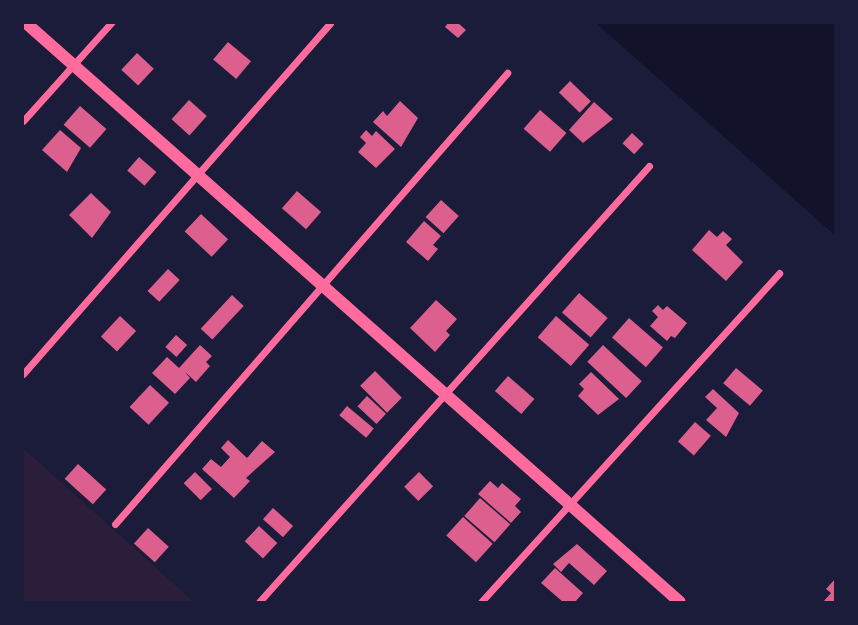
<!DOCTYPE html>
<style>
body{margin:0}
#map{position:relative;width:858px;height:625px;overflow:hidden;background:#1b1b3a;font-family:"Work Sans",sans-serif}
div>[style]{position:absolute}
[style*='--x']{left:calc(var(--x)*1px);top:calc(var(--y)*1px);width:calc(var(--w)*1px);rotate:calc(var(--a)*1deg)}
.green>*{inset:0;background:#2a1e3b}
.water>*{inset:0;background:#12122b}
.building>*{inset:0;background:#dd5f8e;transform-origin:0 0}
.minor>*{height:7px;margin:-3.5px;padding:0 3.5px;transform-origin:3.5px;border-radius:3.5px;background:#ff6b9d}
.secondary>*{height:12px;margin:-6px;padding:0 6px;transform-origin:6px;border-radius:6px;background:#ff6b9d}
span{translate:-50% -50%;white-space:nowrap;text-align:center;line-height:1.15;-webkit-text-stroke:5px #1b1b3a;paint-order:stroke}
.frame{position:absolute;inset:0;border:24px solid #1b1b3a;pointer-events:none}
</style>
<div id="map">
<div class="green">
<i style="clip-path:polygon(23px 448px,194px 602px,23px 602px)"></i>
</div>
<div class="water">
<i style="clip-path:polygon(596px 23px,835px 23px,835px 235px,821px 223px)"></i>
</div>
<div class="building">
<i style="clip-path:polygon(448px 23px,458px 23px,466px 30px,458px 38px,445px 27px)"></i>
<i style="left:228px;top:42px;width:30px;height:23px;rotate:40deg"></i>
<i style="left:137px;top:53px;width:23px;height:23px;rotate:43deg"></i>
<i style="left:570px;top:81px;width:29px;height:16px;rotate:44deg"></i>
<i style="left:189px;top:100px;width:24px;height:26px;rotate:42deg"></i>
<i style="clip-path:polygon(400px 101px,418px 118px,401px 147px,373px 122px,383px 111px,387px 116px)"></i>
<i style="clip-path:polygon(594px 102px,613px 119px,583px 143px,569px 130px)"></i>
<i style="left:80px;top:106px;width:35px;height:25px;rotate:41deg"></i>
<i style="left:540px;top:110px;width:35px;height:25px;rotate:41deg"></i>
<i style="clip-path:polygon(60px 130px,81px 148px,67px 172px,42px 150px)"></i>
<i style="clip-path:polygon(366px 130px,372px 136px,376px 131px,395px 149px,376px 168px,358px 152px,366px 143px,360px 137px)"></i>
<i style="left:632px;top:133px;width:16px;height:14px;rotate:43deg"></i>
<i style="left:139px;top:157px;width:23px;height:18px;rotate:41deg"></i>
<i style="left:297px;top:191px;width:32px;height:23px;rotate:41deg"></i>
<i style="clip-path:polygon(91px 193px,111px 212px,92px 238px,69px 215px)"></i>
<i style="left:441px;top:200px;width:24px;height:23px;rotate:42deg"></i>
<i style="left:201px;top:214px;width:37px;height:24px;rotate:43deg"></i>
<i style="clip-path:polygon(424px 221px,441px 236px,433px 245px,438px 249px,428px 261px,406px 242px)"></i>
<i style="clip-path:polygon(709px 230px,717px 237px,723px 231px,732px 239px,726px 245px,743px 262px,726px 281px,692px 250px)"></i>
<i style="left:168px;top:269px;width:16px;height:30px;rotate:43deg"></i>
<i style="left:579px;top:293px;width:38px;height:26px;rotate:41deg"></i>
<i style="left:232px;top:295px;width:16px;height:46px;rotate:43deg"></i>
<i style="clip-path:polygon(436px 300px,457px 319px,446px 331px,450px 335px,435px 352px,410px 328px)"></i>
<i style="clip-path:polygon(658px 305px,663px 310px,667px 306px,687px 323px,675px 338px,671px 336px,667px 341px,650px 326px,658px 317px,652px 311px)"></i>
<i style="left:120px;top:316px;width:22px;height:28px;rotate:43deg"></i>
<i style="left:556px;top:316px;width:44px;height:28px;rotate:41deg"></i>
<i style="left:629px;top:318px;width:45px;height:26px;rotate:41deg"></i>
<i style="left:176px;top:335px;width:15px;height:16px;rotate:42deg"></i>
<i style="clip-path:polygon(200px 345px,212px 356px,206px 362px,210px 366px,196px 382px,185px 372px,190px 378px,175px 394px,152px 373px,167px 357px,179px 368px)"></i>
<i style="left:603px;top:345px;width:53px;height:23px;rotate:43deg"></i>
<i style="left:736px;top:368px;width:35px;height:20px;rotate:40deg"></i>
<i style="left:375px;top:371px;width:38px;height:21px;rotate:45deg"></i>
<i style="clip-path:polygon(591px 372px,619px 399px,598px 415px,578px 396px,584px 389px,579px 384px)"></i>
<i style="left:508px;top:376px;width:35px;height:20px;rotate:41deg"></i>
<i style="left:150px;top:385px;width:26px;height:30px;rotate:43deg"></i>
<i style="clip-path:polygon(713px 389px,739px 413px,726px 437px,706px 420px,717px 408px,705px 397px)"></i>
<i style="left:367px;top:396px;width:26px;height:14px;rotate:43deg"></i>
<i style="left:347px;top:406px;width:35px;height:12px;rotate:40deg"></i>
<i style="left:695px;top:422px;width:21px;height:26px;rotate:41deg"></i>
<i style="clip-path:polygon(228px 440px,247px 458px,262px 441px,275px 452px,246px 478px,250px 481px,234px 498px,202px 469px,211px 459px,221px 467px,230px 457px,221px 448px)"></i>
<i style="left:78px;top:464px;width:38px;height:20px;rotate:42deg"></i>
<i style="left:195px;top:472px;width:24px;height:16px;rotate:45deg"></i>
<i style="left:419px;top:472px;width:20px;height:21px;rotate:45deg"></i>
<i style="clip-path:polygon(490px 481px,498px 488px,502px 483px,521px 499px,515px 506px,521px 512px,511px 523px,478px 494px)"></i>
<i style="left:480px;top:498px;width:40px;height:24px;rotate:41deg"></i>
<i style="left:273px;top:508px;width:27px;height:15px;rotate:42deg"></i>
<i style="left:463px;top:517px;width:40px;height:25px;rotate:42deg"></i>
<i style="left:259px;top:526px;width:25px;height:21px;rotate:43deg"></i>
<i style="left:148px;top:528px;width:28px;height:21px;rotate:42deg"></i>
<i style="clip-path:polygon(577px 544px,607px 571px,594px 585px,569px 563px,561px 572px,553px 564px)"></i>
<i style="clip-path:polygon(555px 568px,583px 593px,575px 602px,563px 602px,541px 583px)"></i>
<i style="clip-path:polygon(835px 579px,835px 602px,823px 602px,831px 593px,826px 589px)"></i>
</div>
<div class="minor">
<i style="--x:23;--y:121;--w:132;--a:-48.1"></i>
<i style="--x:23;--y:374;--w:466;--a:-48.8"></i>
<i style="--x:115;--y:524;--w:598;--a:-49"></i>
<i style="--x:259;--y:602;--w:585;--a:-48.19"></i>
<i style="--x:481;--y:602;--w:444;--a:-47.8"></i>
</div>
<div class="secondary">
<i style="--x:26;--y:23;--w:873;--a:41.52"></i>
</div>
<div class="frame"></div>
</div>
